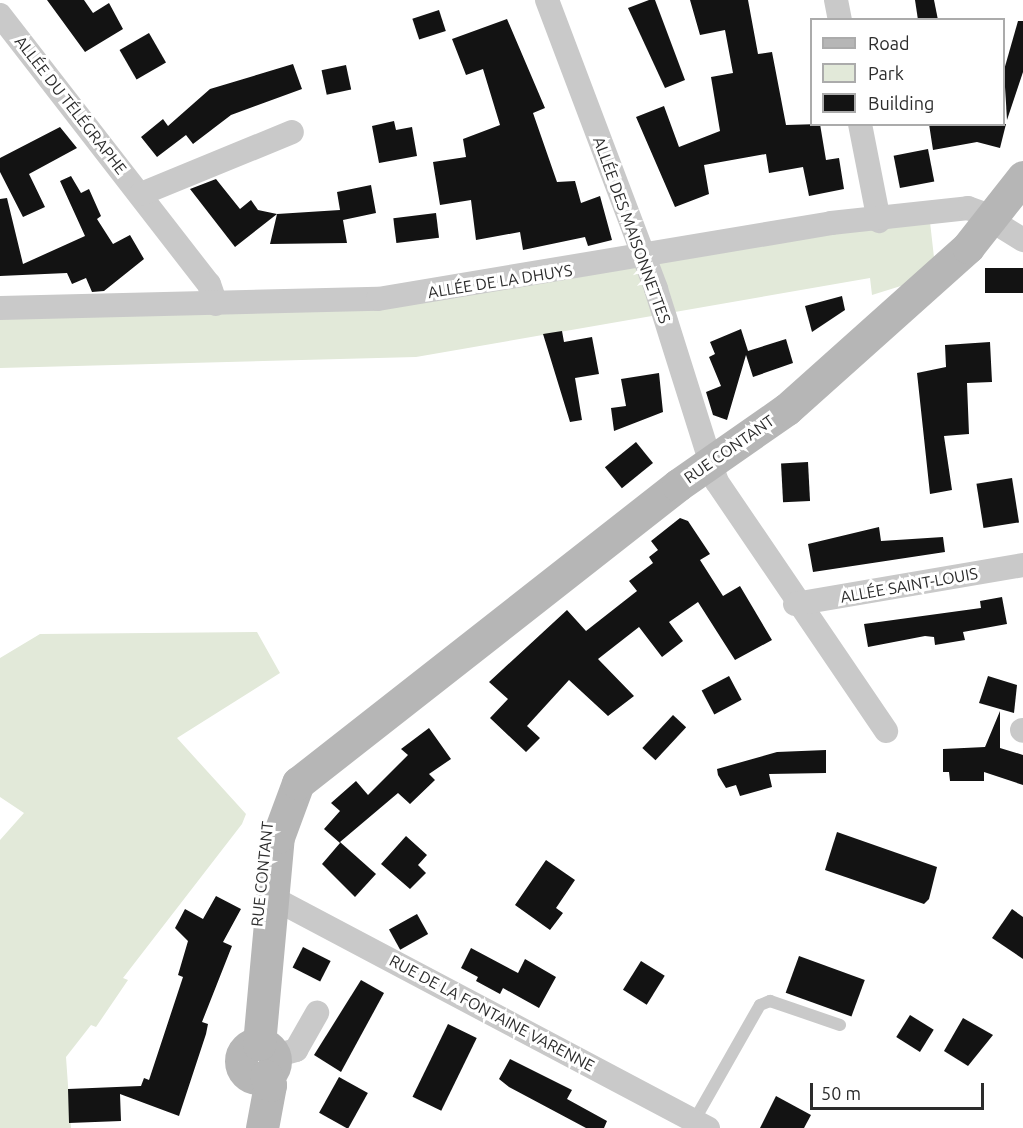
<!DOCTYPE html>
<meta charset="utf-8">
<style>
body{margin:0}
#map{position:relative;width:1023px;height:1128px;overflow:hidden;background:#fff;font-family:Ubuntu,sans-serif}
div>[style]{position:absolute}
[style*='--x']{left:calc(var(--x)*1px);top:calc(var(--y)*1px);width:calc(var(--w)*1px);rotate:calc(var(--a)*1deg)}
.green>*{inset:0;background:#e2e9d9}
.building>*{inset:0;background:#131313;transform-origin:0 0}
.service>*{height:12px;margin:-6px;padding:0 6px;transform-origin:6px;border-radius:6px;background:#c9c9c9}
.minor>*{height:24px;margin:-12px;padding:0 12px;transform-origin:12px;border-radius:12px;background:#c9c9c9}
.secondary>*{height:33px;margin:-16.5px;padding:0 16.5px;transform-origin:16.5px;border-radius:16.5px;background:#b6b6b6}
.secondary>.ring{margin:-16.5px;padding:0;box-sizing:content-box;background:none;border:33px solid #b6b6b6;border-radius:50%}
span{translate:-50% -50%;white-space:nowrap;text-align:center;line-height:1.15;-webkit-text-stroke:6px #fff;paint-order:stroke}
.street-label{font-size:16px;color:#2c2c2c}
.legend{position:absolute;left:810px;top:18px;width:195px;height:108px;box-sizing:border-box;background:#fff;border:2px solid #ababab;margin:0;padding:8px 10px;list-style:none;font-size:18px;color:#2c2c2c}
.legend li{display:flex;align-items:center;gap:12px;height:30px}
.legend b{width:30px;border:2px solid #ababab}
.scale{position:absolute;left:810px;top:1083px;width:174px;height:27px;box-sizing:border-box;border:3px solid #2c2c2c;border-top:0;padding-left:8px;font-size:18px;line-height:21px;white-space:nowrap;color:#2c2c2c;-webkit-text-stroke:4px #fff;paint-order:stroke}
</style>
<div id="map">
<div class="green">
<i style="clip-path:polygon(929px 213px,936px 275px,872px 295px,870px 278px,416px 357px,0 368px,0 308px,378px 299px)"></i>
<i style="clip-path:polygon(257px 632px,280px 673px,177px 738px,246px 814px,242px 824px,123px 978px,128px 980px,96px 1027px,91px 1025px,66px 1057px,71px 1128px,0 1128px,0 840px,24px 813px,0 797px,0 658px,40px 634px)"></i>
</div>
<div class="building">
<i style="clip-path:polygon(47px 0,84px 0,93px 13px,109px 3px,123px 29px,85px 52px)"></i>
<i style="clip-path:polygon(649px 0,655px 0,685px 80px,665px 88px,628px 8px)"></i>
<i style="clip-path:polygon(690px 0,748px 0,758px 54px,772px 52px,786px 125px,820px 124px,826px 160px,839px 158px,844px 189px,809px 196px,803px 167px,769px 173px,766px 154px,704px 165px,709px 194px,675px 207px,636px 117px,664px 106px,679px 147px,720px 131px,711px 77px,733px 73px,725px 30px,700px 35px)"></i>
<i style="clip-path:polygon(915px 0,934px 0,938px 20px,918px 20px)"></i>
<i style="left:439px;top:10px;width:22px;height:28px;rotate:72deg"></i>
<i style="clip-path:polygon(507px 19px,545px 108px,533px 113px,557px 182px,575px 181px,581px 203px,600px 196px,612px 240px,588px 246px,585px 237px,523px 250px,520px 232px,476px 240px,471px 200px,440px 205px,433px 162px,466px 157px,463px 139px,500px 125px,483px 69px,466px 75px,452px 39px)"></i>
<i style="clip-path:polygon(1018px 21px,1023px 21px,1023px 72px,1007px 120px,1004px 70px)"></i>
<i style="left:149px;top:33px;width:34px;height:34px;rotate:60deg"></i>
<i style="clip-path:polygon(293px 64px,302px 89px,231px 115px,193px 144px,186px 135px,157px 157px,141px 137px,163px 119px,168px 126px,210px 89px)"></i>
<i style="left:346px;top:65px;width:25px;height:25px;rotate:78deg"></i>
<i style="clip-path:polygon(394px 121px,396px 130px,412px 127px,417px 156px,379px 163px,372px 126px)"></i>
<i style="clip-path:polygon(929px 124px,1006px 124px,1000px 148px,977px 142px,933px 150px)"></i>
<i style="clip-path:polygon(60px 127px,77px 148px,29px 174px,45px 207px,23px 217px,0 172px,0 158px)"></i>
<i style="left:928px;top:149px;width:33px;height:35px;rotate:79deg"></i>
<i style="clip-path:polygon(71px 176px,81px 193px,89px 189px,101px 216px,97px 219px,113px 244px,130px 235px,144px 259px,104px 291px,92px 292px,86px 278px,72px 284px,67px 273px,0 276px,0 199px,7px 198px,23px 264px,85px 236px,60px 181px)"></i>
<i style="clip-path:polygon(216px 179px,240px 209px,251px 200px,258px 210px,277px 214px,340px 210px,337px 192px,371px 185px,376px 213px,343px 220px,347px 243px,270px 244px,277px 214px,235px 247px,190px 189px)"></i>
<i style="left:436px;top:213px;width:25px;height:43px;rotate:83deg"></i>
<i style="left:1023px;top:268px;width:25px;height:38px;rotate:90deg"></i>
<i style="clip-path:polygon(842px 296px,845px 310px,812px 332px,805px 306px)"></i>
<i style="clip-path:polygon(741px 329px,748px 351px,786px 339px,793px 363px,753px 377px,746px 355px,727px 420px,713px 415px,706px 392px,721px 386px,709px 357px,715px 354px,710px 342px)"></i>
<i style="clip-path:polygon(562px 331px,564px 342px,592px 337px,599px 374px,575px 378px,582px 420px,570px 422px,543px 334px)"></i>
<i style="clip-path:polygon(990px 342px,992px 382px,967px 383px,969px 434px,944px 436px,952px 490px,930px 494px,917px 373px,946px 367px,945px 345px)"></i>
<i style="clip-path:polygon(659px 373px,663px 412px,614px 431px,611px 408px,626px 406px,621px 379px)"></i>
<i style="left:636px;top:442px;width:27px;height:40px;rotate:51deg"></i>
<i style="left:808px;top:462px;width:39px;height:27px;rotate:87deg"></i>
<i style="left:1012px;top:478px;width:45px;height:36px;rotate:81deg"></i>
<i style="clip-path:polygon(680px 518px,688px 521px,710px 554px,700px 560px,723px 596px,740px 586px,772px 640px,735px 660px,698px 602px,669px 622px,683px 641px,662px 657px,639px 627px,598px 659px,634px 696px,608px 716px,569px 680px,527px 726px,540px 738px,526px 752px,490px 718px,508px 699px,489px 682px,567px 610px,586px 631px,637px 591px,629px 581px,653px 563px,649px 557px,658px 550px,651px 541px)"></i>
<i style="clip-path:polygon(879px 527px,881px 541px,943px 537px,945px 552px,813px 572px,808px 544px)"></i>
<i style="clip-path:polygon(1002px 597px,1007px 624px,963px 632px,965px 640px,935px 645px,934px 637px,925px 636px,868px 647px,864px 624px,981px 608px,980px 601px)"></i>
<i style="left:729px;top:676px;width:27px;height:31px;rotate:62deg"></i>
<i style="clip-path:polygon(988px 676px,1017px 685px,1014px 713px,979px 703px)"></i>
<i style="clip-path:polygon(1000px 711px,1000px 748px,1023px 755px,1023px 785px,984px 772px,984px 781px,950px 781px,949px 772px,943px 772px,943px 749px,985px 747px)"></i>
<i style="left:673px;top:715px;width:18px;height:45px;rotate:43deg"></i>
<i style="clip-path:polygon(429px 728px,451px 759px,429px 774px,435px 780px,410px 804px,398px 793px,340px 842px,376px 874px,355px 897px,322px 864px,340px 843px,324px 829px,340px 811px,331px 803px,356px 781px,368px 795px,408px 755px,401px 749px)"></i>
<i style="clip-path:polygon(826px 750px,826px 773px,769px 774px,772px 787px,740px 796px,736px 785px,726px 788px,718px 775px,717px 769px,777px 752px)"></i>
<i style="clip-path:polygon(837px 832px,937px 867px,929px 899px,924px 904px,825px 870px)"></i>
<i style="clip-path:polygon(406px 836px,427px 855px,418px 865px,426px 873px,410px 889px,381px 864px)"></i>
<i style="clip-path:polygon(546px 860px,575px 880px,556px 908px,563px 913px,550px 930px,515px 905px)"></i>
<i style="clip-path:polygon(216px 896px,241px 909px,223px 942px,232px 946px,202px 1022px,208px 1024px,206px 1034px,179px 1116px,120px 1094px,121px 1121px,69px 1123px,68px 1089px,141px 1086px,144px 1078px,149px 1080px,183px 977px,178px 975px,188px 941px,175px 928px,185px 909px,203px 919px)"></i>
<i style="clip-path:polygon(1012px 909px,1023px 917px,1023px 959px,992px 938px)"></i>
<i style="left:417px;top:914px;width:23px;height:32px;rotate:61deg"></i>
<i style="left:303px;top:947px;width:31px;height:23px;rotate:27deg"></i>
<i style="clip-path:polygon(471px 948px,518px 973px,525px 959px,556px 977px,539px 1008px,503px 988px,500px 994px,476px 981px,478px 977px,461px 968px)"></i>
<i style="left:799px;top:956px;width:70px;height:39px;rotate:20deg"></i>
<i style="left:641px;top:961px;width:28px;height:34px;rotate:32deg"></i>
<i style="clip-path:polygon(361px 980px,384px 993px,341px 1072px,314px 1055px)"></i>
<i style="left:910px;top:1015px;width:28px;height:26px;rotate:32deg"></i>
<i style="clip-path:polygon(963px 1018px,993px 1035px,968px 1066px,944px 1051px)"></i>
<i style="left:448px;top:1024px;width:32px;height:81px;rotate:26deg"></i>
<i style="clip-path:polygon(510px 1059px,572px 1090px,567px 1099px,607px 1121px,604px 1128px,586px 1128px,509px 1087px,499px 1079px)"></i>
<i style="left:339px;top:1077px;width:33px;height:41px;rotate:29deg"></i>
<i style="clip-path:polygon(776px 1096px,811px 1115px,804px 1128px,760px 1128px)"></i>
</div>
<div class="service">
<i style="--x:694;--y:1121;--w:133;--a:-60.4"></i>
<i style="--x:760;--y:1005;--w:11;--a:-22"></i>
<i style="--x:770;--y:1001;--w:74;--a:18.9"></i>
</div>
<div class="minor">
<i style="--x:547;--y:0;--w:309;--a:69.3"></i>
<i style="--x:656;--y:289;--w:202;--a:72.5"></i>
<i style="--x:717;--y:482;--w:301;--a:55.8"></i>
<i style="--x:836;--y:0;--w:20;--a:79"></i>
<i style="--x:0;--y:15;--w:341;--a:52.2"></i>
<i style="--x:209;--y:284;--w:21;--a:71"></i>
<i style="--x:860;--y:124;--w:99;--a:78.9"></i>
<i style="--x:141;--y:194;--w:163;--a:-22.3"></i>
<i style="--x:991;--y:220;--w:38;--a:32"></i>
<i style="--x:0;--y:308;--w:378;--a:-1.4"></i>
<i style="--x:378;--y:299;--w:459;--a:-9.5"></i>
<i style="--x:831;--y:223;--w:138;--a:-6.2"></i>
<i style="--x:968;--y:208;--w:27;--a:20"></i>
<i style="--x:795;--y:604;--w:231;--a:-9.7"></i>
<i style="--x:1022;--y:730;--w:1;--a:45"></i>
<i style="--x:275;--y:899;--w:490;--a:27.9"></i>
<i style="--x:275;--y:1056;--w:22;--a:-16"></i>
<i style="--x:296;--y:1050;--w:43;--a:-60.4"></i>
</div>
<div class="secondary">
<i class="ring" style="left:241px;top:1044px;width:1px;height:1px"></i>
<i style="--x:259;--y:1044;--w:208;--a:-84.8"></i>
<i style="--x:278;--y:837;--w:58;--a:-69.7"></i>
<i style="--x:298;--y:783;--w:483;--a:-38.1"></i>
<i style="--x:678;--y:485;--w:133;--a:-34.9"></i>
<i style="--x:787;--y:409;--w:243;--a:-41.8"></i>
<i style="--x:968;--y:247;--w:89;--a:-51.8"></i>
<i style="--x:262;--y:1128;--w:44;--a:-79.5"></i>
<i style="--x:270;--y:1085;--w:10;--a:-114"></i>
</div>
<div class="street-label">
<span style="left:71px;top:105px;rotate:52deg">ALLÉE DU TÉLÉGRAPHE</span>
<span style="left:632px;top:230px;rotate:70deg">ALLÉE DES MAISONNETTES</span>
<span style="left:500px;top:281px;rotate:-9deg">ALLÉE DE LA DHUYS</span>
<span style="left:729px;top:449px;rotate:-35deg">RUE CONTANT</span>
<span style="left:909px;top:585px;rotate:-10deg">ALLÉE SAINT-LOUIS</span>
<span style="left:262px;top:874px;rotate:-84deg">RUE CONTANT</span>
<span style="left:492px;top:1013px;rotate:28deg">RUE DE LA FONTAINE VARENNE</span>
</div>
<ul class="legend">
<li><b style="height:8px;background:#b6b6b6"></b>Road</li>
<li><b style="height:16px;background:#e2e9d9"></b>Park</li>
<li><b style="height:16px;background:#131313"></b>Building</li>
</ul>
<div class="scale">50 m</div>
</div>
